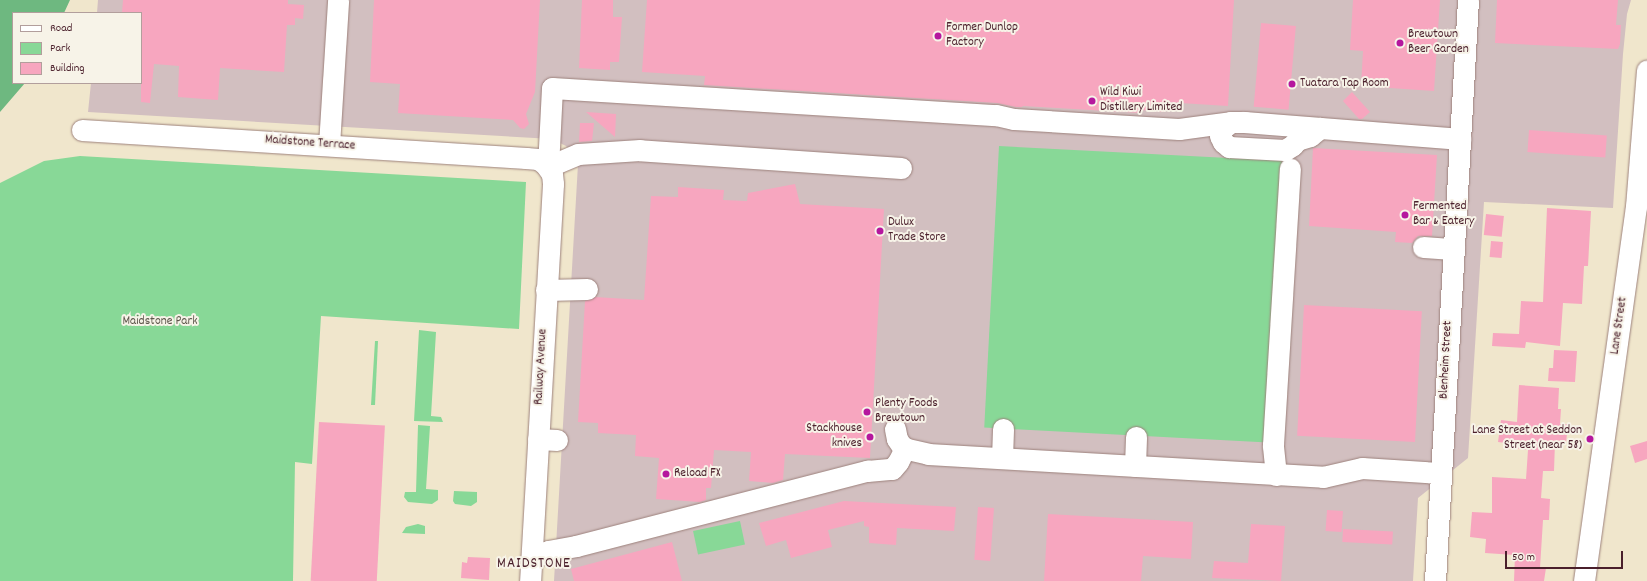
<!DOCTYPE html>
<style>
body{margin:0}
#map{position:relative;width:1647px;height:581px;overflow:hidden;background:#f0e6cc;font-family:Dekko,sans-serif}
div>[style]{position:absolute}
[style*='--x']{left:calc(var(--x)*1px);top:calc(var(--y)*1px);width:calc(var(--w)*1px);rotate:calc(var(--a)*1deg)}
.industrial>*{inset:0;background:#d2bfc0}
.green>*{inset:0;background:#88d897;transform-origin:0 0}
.forest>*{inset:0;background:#6eb880}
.building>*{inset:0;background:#f7a6bf;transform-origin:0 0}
.roads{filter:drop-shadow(0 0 1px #9d827c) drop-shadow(0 0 1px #9d827c)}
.minor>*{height:21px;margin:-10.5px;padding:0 10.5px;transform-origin:10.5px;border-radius:10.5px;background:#fff}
.dots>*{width:11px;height:11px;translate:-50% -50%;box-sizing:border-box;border:2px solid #f7f3e8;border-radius:50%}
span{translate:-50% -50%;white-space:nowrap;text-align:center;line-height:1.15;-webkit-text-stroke:4px #f7f3e8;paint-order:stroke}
.poi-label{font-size:13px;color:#4a1f2b}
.left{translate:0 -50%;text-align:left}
.right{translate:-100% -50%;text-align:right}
.street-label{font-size:13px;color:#4a1f2b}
.park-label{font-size:13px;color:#5d564b}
.quarter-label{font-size:15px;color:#4a1f2b;letter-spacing:1px}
.legend{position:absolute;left:12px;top:12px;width:130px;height:72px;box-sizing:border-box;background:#f7f3e8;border:1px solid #b29e9c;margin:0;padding:5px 7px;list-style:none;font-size:12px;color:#4a1f2b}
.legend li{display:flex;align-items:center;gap:8px;height:20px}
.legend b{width:20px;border:1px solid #b29e9c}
.scale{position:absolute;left:1505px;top:551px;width:118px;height:18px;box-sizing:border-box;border:2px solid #4a1f2b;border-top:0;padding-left:5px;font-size:12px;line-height:14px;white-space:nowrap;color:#4a1f2b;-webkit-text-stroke:3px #f7f3e8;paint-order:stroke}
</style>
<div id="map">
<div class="industrial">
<i style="clip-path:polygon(98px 0,1631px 0,1627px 14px,1623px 54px,1613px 208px,1484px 202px,1468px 458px,1418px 498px,1413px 581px,554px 581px,578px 164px,574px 154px,566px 146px,552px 139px,88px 112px,91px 83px,141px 83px,141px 13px,97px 13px)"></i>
</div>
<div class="green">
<i style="left:999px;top:146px;width:284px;height:282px;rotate:3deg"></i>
<i style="clip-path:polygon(80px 156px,526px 182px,519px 329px,321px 316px,312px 464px,295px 462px,293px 581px,0 581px,0 183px,44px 161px)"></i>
<i style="clip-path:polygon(419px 330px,436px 332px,431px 416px,441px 417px,443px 422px,414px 421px)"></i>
<i style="clip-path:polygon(375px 341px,378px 341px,375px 405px,371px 405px)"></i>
<i style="clip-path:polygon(418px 425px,430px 426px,426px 489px,438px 490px,438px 500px,432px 504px,408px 502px,404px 497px,405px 492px,416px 492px)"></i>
<i style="clip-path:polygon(454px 491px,477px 492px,477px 502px,471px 506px,455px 504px,453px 501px)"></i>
<i style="left:740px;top:521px;width:24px;height:48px;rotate:78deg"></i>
<i style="clip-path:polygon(418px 524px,425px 526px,425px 534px,402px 533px,406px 527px)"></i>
</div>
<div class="forest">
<i style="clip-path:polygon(0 0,70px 0,64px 13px,13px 13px,13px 83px,25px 83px,0 112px)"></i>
</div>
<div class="building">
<i style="clip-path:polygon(123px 0,288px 0,288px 4px,304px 5px,303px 19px,295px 18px,295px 25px,287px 25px,284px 72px,220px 68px,218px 100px,178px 97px,179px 66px,154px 64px,150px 103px,141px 102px,141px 13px,122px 13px)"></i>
<i style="clip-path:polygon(374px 0,540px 0,535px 92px,526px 114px,529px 124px,524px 129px,520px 128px,513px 120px,398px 113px,400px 84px,370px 82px)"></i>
<i style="clip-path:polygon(582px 0,613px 0,613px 17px,622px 17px,619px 62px,610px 62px,610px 70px,579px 68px)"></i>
<i style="clip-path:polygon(647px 0,1234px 0,1228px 106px,1164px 102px,1164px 112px,1142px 110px,1142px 113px,1023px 106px,1022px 107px,1016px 107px,997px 103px,704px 85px,705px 76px,642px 72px)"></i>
<i style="clip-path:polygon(1353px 0,1440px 0,1434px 91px,1361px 86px,1363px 51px,1350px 50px)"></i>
<i style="clip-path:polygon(1497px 0,1618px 0,1616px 25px,1621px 25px,1620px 44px,1618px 49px,1495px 43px)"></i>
<i style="left:1261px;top:23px;width:35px;height:84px;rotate:5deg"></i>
<i style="clip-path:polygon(1352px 92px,1370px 112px,1362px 119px,1359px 119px,1343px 101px)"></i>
<i style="clip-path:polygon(586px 112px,616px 114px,615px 137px)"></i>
<i style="clip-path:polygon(580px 123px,594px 123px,592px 141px,579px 142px)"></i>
<i style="left:1529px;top:130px;width:78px;height:22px;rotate:4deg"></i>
<i style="clip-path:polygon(1313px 148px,1437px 155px,1432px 236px,1418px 236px,1412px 243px,1395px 242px,1396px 232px,1309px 226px)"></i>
<i style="clip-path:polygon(795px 184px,800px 204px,884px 209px,870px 458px,785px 454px,783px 480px,773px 483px,749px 481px,751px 452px,714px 450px,711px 488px,706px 488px,706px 500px,700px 502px,656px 499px,659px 458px,635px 456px,636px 435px,598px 433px,598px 423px,578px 422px,585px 301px,595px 297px,644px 300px,651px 196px,678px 197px,678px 187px,724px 190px,723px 200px,747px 201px,748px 193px)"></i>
<i style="clip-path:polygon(1547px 208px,1591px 211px,1588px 266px,1584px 266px,1582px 304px,1563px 303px,1560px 346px,1526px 342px,1525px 348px,1492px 346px,1493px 333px,1519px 334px,1521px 301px,1543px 302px)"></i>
<i style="left:1486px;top:214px;width:18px;height:21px;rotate:6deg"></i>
<i style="left:1491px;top:241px;width:12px;height:16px;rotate:5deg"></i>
<i style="left:1304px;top:305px;width:118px;height:131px;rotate:3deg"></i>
<i style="clip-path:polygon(1554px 350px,1577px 351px,1575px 382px,1548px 381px,1549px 368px,1553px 368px)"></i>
<i style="clip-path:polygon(1519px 385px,1559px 388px,1558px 409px,1561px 409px,1560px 424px,1568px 424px,1566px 443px,1555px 442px,1554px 471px,1543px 471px,1541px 498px,1550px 499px,1549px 520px,1543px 520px,1540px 568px,1546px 568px,1544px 581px,1514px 581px,1515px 555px,1485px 553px,1486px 539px,1470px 537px,1472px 512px,1492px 513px,1492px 477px,1526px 479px,1528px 450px,1514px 448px,1515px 444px,1498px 442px,1501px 420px,1517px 422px)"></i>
<i style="left:319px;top:422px;width:66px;height:159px;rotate:3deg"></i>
<i style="clip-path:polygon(1647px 441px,1647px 459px,1635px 463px,1630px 446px)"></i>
<i style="clip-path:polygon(844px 501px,956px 507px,954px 531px,897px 528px,896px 545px,869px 543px,869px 527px,864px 526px,864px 521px,828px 530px,832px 547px,791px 558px,786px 540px,766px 546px,759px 523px)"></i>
<i style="left:978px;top:507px;width:16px;height:53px;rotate:4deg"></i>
<i style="left:1327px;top:510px;width:16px;height:21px;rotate:4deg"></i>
<i style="clip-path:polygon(1048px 514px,1193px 522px,1191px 559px,1143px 556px,1141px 581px,1044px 581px)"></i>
<i style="clip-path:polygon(1251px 524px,1285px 526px,1281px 581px,1212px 578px,1214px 561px,1248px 563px)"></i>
<i style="left:1343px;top:529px;width:50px;height:13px;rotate:3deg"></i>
<i style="clip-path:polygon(672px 542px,682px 581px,574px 581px,571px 569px)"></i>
<i style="clip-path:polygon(468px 557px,490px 558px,489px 580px,461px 578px,462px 562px,467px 563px)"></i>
</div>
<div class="roads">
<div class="minor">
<i style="--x:1231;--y:122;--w:11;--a:142"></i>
<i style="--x:1222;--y:129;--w:7;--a:106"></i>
<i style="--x:1220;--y:136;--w:7;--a:63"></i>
<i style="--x:1223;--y:142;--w:8;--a:40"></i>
<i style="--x:1229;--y:147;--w:56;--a:3.1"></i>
<i style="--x:1285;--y:150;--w:9;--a:-32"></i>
<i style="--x:1293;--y:145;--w:6;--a:-51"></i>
<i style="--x:1297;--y:140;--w:14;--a:-17"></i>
<i style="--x:1310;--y:136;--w:13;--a:-39"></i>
<i style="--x:82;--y:130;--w:445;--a:3.6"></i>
<i style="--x:526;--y:158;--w:12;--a:5"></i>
<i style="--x:538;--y:159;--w:9;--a:36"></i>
<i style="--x:545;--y:164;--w:12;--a:55"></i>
<i style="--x:552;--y:174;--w:10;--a:84"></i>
<i style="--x:553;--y:184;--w:398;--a:93.3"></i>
<i style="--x:329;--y:145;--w:145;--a:-86.4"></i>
<i style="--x:901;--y:168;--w:262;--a:-176.1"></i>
<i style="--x:640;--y:150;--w:62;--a:176.3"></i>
<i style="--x:578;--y:154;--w:33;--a:157"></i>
<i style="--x:548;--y:167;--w:79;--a:-87.1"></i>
<i style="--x:552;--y:88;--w:445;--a:3.5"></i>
<i style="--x:996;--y:115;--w:18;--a:13"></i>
<i style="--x:1014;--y:119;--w:165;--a:3.5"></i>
<i style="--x:1179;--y:129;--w:52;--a:-7.7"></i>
<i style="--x:1231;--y:122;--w:14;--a:0"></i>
<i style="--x:1245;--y:122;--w:216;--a:4.5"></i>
<i style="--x:1423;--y:247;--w:31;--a:4"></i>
<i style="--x:546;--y:290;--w:41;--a:-1.4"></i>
<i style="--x:895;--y:429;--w:10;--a:79"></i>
<i style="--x:897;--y:439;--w:11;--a:56"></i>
<i style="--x:903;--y:448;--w:26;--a:13"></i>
<i style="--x:928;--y:454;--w:396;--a:3.3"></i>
<i style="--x:1323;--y:477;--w:40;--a:-13"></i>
<i style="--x:1362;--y:468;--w:78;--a:3.7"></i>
<i style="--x:538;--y:439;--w:19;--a:3"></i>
<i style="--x:1002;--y:458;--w:29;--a:-88"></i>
<i style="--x:1135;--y:466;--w:29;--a:-88"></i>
<i style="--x:1276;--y:475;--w:30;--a:-96"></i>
<i style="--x:1273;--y:445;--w:277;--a:-86.5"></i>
<i style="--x:531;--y:559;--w:19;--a:-25"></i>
<i style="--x:548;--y:551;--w:28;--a:-10"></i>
<i style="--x:576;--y:546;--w:301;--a:-14.5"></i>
<i style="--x:867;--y:471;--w:25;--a:-5"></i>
<i style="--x:892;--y:469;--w:9;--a:-49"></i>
<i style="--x:898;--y:462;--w:16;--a:-63"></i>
<i style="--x:1435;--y:581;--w:582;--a:-86.75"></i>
<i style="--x:1584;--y:581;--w:378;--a:-82.1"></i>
<i style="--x:1636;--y:207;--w:137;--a:-85.4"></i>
</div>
</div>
<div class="dots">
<i style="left:938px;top:36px;background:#b5179e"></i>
<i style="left:1400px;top:43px;background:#b5179e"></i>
<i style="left:1292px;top:84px;background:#b5179e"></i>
<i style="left:1092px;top:101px;background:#b5179e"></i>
<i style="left:1405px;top:215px;background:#b5179e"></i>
<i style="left:880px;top:231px;background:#b5179e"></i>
<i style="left:867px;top:412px;background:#b5179e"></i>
<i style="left:870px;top:437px;background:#b5179e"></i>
<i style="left:1590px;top:439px;background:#b5179e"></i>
<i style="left:666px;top:474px;background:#b5179e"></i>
</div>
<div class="poi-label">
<span class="left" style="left:946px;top:36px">Former Dunlop<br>Factory</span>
<span class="left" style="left:1408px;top:43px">Brewtown<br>Beer Garden</span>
<span class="left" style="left:1300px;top:84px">Tuatara Tap Room</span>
<span class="left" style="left:1100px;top:101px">Wild Kiwi<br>Distillery Limited</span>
<span class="left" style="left:1413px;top:215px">Fermented<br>Bar &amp; Eatery</span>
<span class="left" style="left:888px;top:231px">Dulux<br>Trade Store</span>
<span class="left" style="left:875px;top:412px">Plenty Foods<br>Brewtown</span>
<span class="right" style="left:862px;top:437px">Stackhouse<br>knives</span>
<span class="right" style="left:1582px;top:439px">Lane Street at Seddon<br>Street (near 58)</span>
<span class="left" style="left:674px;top:474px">Reload FX</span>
</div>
<div class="street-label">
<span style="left:310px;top:144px;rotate:4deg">Maidstone Terrace</span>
<span style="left:1620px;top:326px;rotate:-82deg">Lane Street</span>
<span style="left:1447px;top:360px;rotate:-87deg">Blenheim Street</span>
<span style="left:542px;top:367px;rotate:-87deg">Railway Avenue</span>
</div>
<div class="park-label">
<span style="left:160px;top:322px">Maidstone Park</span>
</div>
<div class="quarter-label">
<span style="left:534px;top:565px">MAIDSTONE</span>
</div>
<ul class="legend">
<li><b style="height:5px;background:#fff"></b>Road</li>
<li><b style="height:11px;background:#88d897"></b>Park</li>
<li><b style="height:11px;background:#f7a6bf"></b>Building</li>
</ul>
<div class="scale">50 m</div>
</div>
